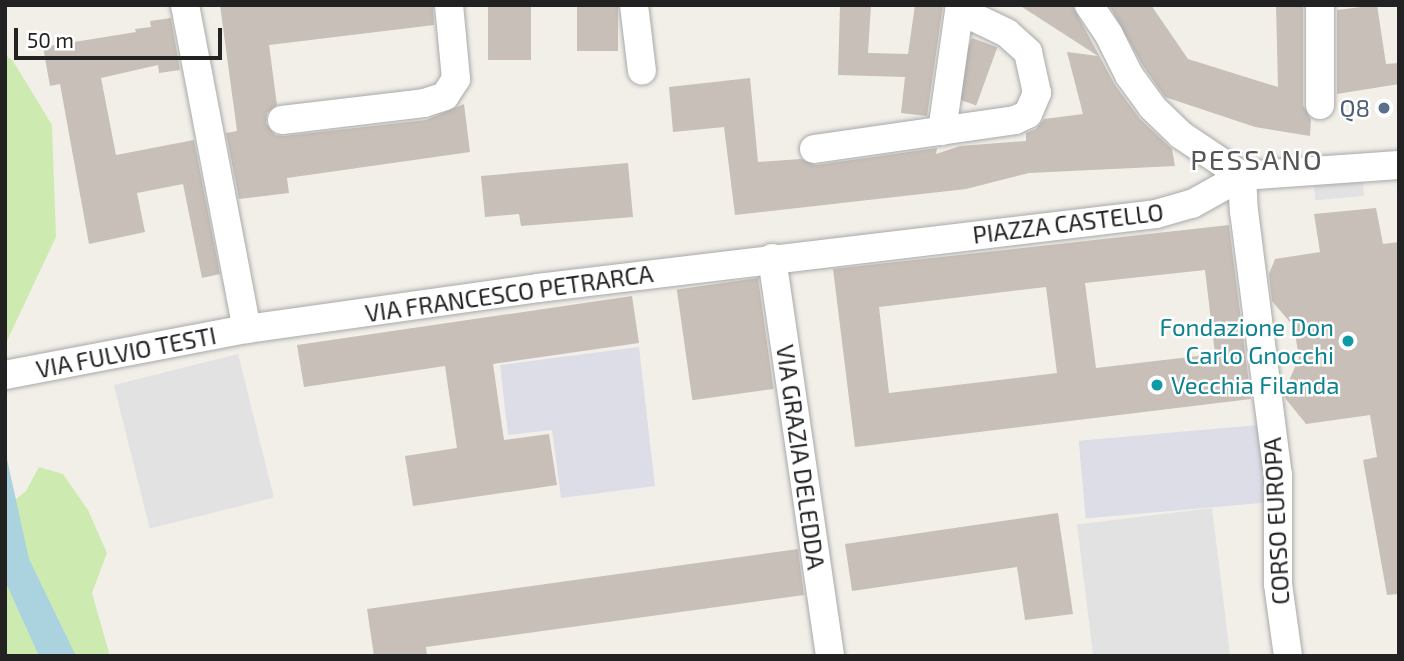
<!DOCTYPE html>
<style>
body{margin:0}
#map{position:relative;width:1404px;height:661px;overflow:hidden;background:#f2efe9;font-family:"Exo 2",sans-serif}
div>[style]{position:absolute}
[style*='--x']{left:calc(var(--x)*1px);top:calc(var(--y)*1px);width:calc(var(--w)*1px);rotate:calc(var(--a)*1deg)}
.grass>*{inset:0;background:#cdebb0}
.parking>*{inset:0;background:#e2e2e2;transform-origin:0 0}
.plaza>*{inset:0;background:#dddde8;transform-origin:0 0}
.water>*{inset:0;background:#aad3df}
.building>*{inset:0;background:#c7bfb8;transform-origin:0 0}
.roads{filter:drop-shadow(0 0 2px #a9a9a9) drop-shadow(0 0 2px #a9a9a9)}
.minor>*{height:28px;margin:-14px;padding:0 14px;transform-origin:14px;border-radius:14px;background:#fff}
.dots>*{width:19px;height:19px;translate:-50% -50%;box-sizing:border-box;border:4px solid #fff;border-radius:50%}
span{translate:-50% -50%;white-space:nowrap;text-align:center;line-height:1.15;-webkit-text-stroke:5px #fff;paint-order:stroke}
.service-label{font-size:24px;color:#4e5e75}
.right{translate:-100% -50%;text-align:right}
.street-label{font-size:24px;color:#222}
.culture-label{font-size:24px;color:#0d838f}
.left{translate:0 -50%;text-align:left}
.quarter-label{font-size:28px;color:#555;letter-spacing:2px}
.frame{position:absolute;inset:0;border:7px solid #222;pointer-events:none}
.scale{position:absolute;left:14px;top:28px;width:208px;height:32px;box-sizing:border-box;border:4px solid #222;border-top:0;padding-left:9px;font-size:21px;line-height:24px;white-space:nowrap;color:#222;-webkit-text-stroke:5px #fff;paint-order:stroke}
</style>
<div id="map">
<div class="grass">
<i style="clip-path:polygon(5px 54px,13px 61px,52px 125px,56px 237px,5px 345px)"></i>
<i style="clip-path:polygon(39px 467px,63px 474px,88px 510px,107px 553px,92px 593px,110px 656px,7px 656px,5px 651px,5px 508px,26px 491px)"></i>
</div>
<div class="parking">
<i style="left:1362px;top:172px;width:24px;height:49px;rotate:85deg"></i>
<i style="left:238px;top:354px;width:148px;height:128px;rotate:76deg"></i>
<i style="left:1212px;top:508px;width:149px;height:136px;rotate:83deg"></i>
</div>
<div class="plaza">
<i style="clip-path:polygon(639px 347px,655px 486px,561px 498px,552px 430px,508px 435px,500px 365px)"></i>
<i style="left:1270px;top:424px;width:78px;height:192px;rotate:85deg"></i>
</div>
<div class="water">
<i style="clip-path:polygon(5px 450px,29px 559px,76px 656px,39px 656px,5px 581px)"></i>
</div>
<div class="building">
<i style="clip-path:polygon(220px 5px,433px 5px,434px 25px,269px 45px,277px 105px,267px 113px,266px 123px,275px 135px,284px 136px,426px 120px,464px 104px,470px 152px,287px 178px,289px 193px,239px 199px,226px 133px,237px 131px)"></i>
<i style="left:488px;top:5px;width:43px;height:55px"></i>
<i style="left:577px;top:5px;width:41px;height:46px"></i>
<i style="clip-path:polygon(840px 5px,871px 5px,868px 53px,908px 54px,915px 5px,943px 5px,927px 116px,901px 113px,905px 77px,838px 75px)"></i>
<i style="clip-path:polygon(1019px 5px,1072px 5px,1115px 85px,1140px 119px,1172px 149px,1175px 166px,1029px 173px,966px 189px,735px 215px,724px 127px,673px 132px,669px 87px,750px 78px,758px 162px,801px 159px,816px 165px,937px 148px,936px 154px,960px 146px,1026px 141px,1026px 133px,1036px 129px,1044px 119px,1083px 114px,1067px 52px,1098px 56px)"></i>
<i style="clip-path:polygon(1109px 5px,1151px 5px,1188px 59px,1278px 87px,1276px 5px,1303px 5px,1303px 105px,1311px 119px,1310px 136px,1255px 127px,1165px 97px,1143px 66px)"></i>
<i style="clip-path:polygon(1377px 5px,1386px 64px,1399px 63px,1399px 84px,1337px 94px,1337px 10px)"></i>
<i style="clip-path:polygon(171px 18px,180px 70px,159px 73px,158px 65px,101px 78px,116px 155px,194px 140px,220px 274px,202px 278px,183px 184px,137px 193px,145px 232px,89px 244px,60px 84px,50px 86px,43px 47px,136px 32px,135px 29px,151px 27px,150px 21px)"></i>
<i style="left:972px;top:38px;width:27px;height:62px;rotate:20deg"></i>
<i style="clip-path:polygon(628px 163px,633px 217px,521px 226px,519px 214px,485px 217px,481px 176px)"></i>
<i style="clip-path:polygon(1376px 208px,1383px 244px,1399px 242px,1399px 594px,1387px 595px,1363px 460px,1377px 457px,1370px 415px,1306px 424px,1285px 398px,1284px 392px,1299px 358px,1294px 327px,1272px 301px,1269px 274px,1275px 259px,1320px 252px,1314px 214px)"></i>
<i style="clip-path:polygon(evenodd,1229px 225px,1251px 399px,855px 447px,833px 269px,1229px 225px,1205px 270px,1215px 354px,1096px 368px,1085px 283px,1205px 270px,1229px 225px,1046px 287px,1057px 373px,889px 393px,879px 307px,1046px 287px)"></i>
<i style="left:758px;top:278px;width:112px;height:82px;rotate:82deg"></i>
<i style="clip-path:polygon(632px 296px,639px 343px,493px 364px,504px 440px,549px 434px,557px 485px,413px 506px,405px 456px,457px 448px,445px 366px,304px 387px,297px 345px)"></i>
<i style="clip-path:polygon(1058px 513px,1073px 614px,1025px 620px,1017px 567px,852px 591px,845px 544px)"></i>
<i style="clip-path:polygon(798px 549px,804px 595px,426px 647px,427px 656px,374px 656px,367px 609px)"></i>
</div>
<div class="roads">
<div class="minor">
<i style="--x:185;--y:5;--w:330;--a:79.2"></i>
<i style="--x:634;--y:5;--w:66;--a:83.1"></i>
<i style="--x:1089;--y:5;--w:36;--a:56"></i>
<i style="--x:1109;--y:35;--w:45;--a:63.4"></i>
<i style="--x:1129;--y:75;--w:39;--a:54"></i>
<i style="--x:1152;--y:107;--w:40;--a:44"></i>
<i style="--x:1181;--y:135;--w:73;--a:33.9"></i>
<i style="--x:1320;--y:105;--w:100;--a:-90"></i>
<i style="--x:282;--y:120;--w:143;--a:-6.8"></i>
<i style="--x:424;--y:103;--w:22;--a:-18"></i>
<i style="--x:445;--y:96;--w:20;--a:-57"></i>
<i style="--x:456;--y:79;--w:74;--a:-95.4"></i>
<i style="--x:942;--y:131;--w:127;--a:-81.9"></i>
<i style="--x:814;--y:149;--w:203;--a:-8.2"></i>
<i style="--x:1015;--y:120;--w:14;--a:-25"></i>
<i style="--x:1028;--y:114;--w:23;--a:-67"></i>
<i style="--x:1037;--y:93;--w:42;--a:-102.4"></i>
<i style="--x:1028;--y:52;--w:28;--a:-138"></i>
<i style="--x:1007;--y:33;--w:53;--a:-154.4"></i>
<i style="--x:1242;--y:176;--w:35;--a:87"></i>
<i style="--x:1244;--y:211;--w:266;--a:82.7"></i>
<i style="--x:1278;--y:475;--w:109;--a:90"></i>
<i style="--x:1278;--y:584;--w:73;--a:82.1"></i>
<i style="--x:772;--y:258;--w:402;--a:81.7"></i>
<i style="--x:5;--y:375;--w:246;--a:-10.8"></i>
<i style="--x:247;--y:329;--w:294;--a:-8"></i>
<i style="--x:538;--y:288;--w:622;--a:-6.83"></i>
<i style="--x:1156;--y:214;--w:37;--a:-16"></i>
<i style="--x:1192;--y:204;--w:57;--a:-29.2"></i>
<i style="--x:1242;--y:176;--w:157;--a:-4"></i>
</div>
</div>
<div class="dots">
<i style="left:1384px;top:108px;background:#5c6f8a"></i>
<i style="left:1348px;top:341px;background:#0f9aa8"></i>
<i style="left:1157px;top:385px;background:#0f9aa8"></i>
</div>
<div class="service-label">
<span class="right" style="left:1370px;top:108px">Q8</span>
</div>
<div class="street-label">
<span style="left:1068px;top:223px;rotate:-7deg">PIAZZA CASTELLO</span>
<span style="left:509px;top:293px;rotate:-8deg">VIA FRANCESCO PETRARCA</span>
<span style="left:126px;top:352px;rotate:-11deg">VIA FULVIO TESTI</span>
<span style="left:801px;top:457px;rotate:82deg">VIA GRAZIA DELEDDA</span>
<span style="left:1276px;top:521px;rotate:-93deg">CORSO EUROPA</span>
</div>
<div class="culture-label">
<span class="right" style="left:1334px;top:341px">Fondazione Don<br>Carlo Gnocchi</span>
<span class="left" style="left:1171px;top:385px">Vecchia Filanda</span>
</div>
<div class="quarter-label">
<span style="left:1257px;top:159px">PESSANO</span>
</div>
<div class="frame"></div>
<div class="scale">50 m</div>
</div>
